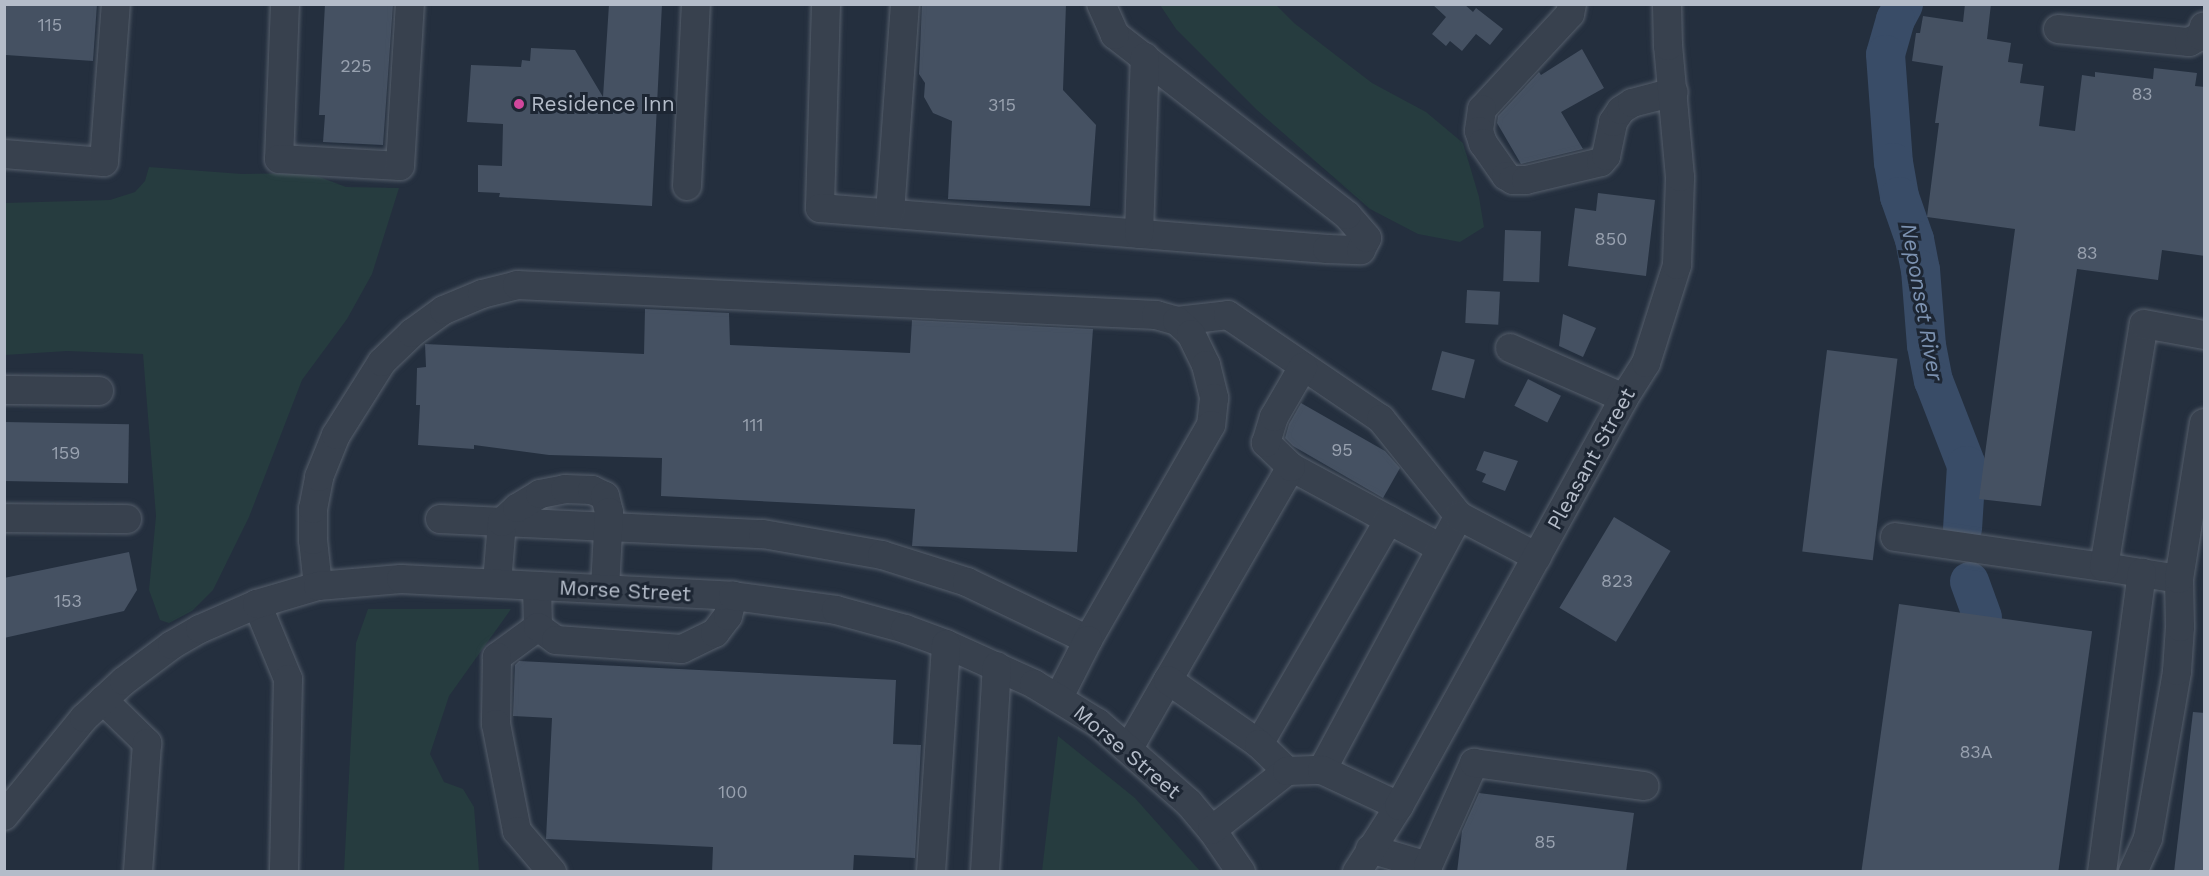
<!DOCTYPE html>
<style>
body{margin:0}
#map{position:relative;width:2209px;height:876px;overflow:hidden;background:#242f3e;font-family:"Work Sans",sans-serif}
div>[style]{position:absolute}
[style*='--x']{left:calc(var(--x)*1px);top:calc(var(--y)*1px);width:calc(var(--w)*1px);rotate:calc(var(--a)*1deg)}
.green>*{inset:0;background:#263c3f}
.river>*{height:39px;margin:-19.5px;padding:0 19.5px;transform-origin:19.5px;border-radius:19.5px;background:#394c67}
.building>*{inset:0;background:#455162;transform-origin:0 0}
.roads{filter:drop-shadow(0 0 2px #565f6c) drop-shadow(0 0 2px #565f6c)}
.minor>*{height:28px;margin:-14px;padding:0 14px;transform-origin:14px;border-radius:14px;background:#38414e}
.dots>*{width:16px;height:16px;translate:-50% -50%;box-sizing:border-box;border:3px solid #1d2633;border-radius:50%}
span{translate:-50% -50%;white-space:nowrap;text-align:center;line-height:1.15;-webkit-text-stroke:6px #1d2633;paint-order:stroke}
.number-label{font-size:18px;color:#98a1af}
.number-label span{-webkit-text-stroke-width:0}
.poi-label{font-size:21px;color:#b4bcc9}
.left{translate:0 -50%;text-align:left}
.street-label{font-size:21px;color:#b4bcc9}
.water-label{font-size:22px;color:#7c92b1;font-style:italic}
.frame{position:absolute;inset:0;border:6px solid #b4bcc9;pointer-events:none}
</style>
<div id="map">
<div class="green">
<i style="clip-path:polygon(1160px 5px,1276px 5px,1294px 23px,1372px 83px,1426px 112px,1463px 143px,1479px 197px,1484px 227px,1460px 242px,1418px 234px,1370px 209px,1257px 110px,1176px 29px)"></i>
<i style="clip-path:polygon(149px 167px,242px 174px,309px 173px,346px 187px,399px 188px,372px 274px,347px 319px,302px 380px,249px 517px,213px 590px,192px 611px,169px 623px,160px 620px,149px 590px,156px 516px,143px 354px,67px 351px,5px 355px,5px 203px,110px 200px,135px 192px,145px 181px)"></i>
<i style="clip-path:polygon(368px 609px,511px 609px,449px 696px,430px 754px,444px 782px,463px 789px,474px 807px,479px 871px,344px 871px,356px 643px)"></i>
<i style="clip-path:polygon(1058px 736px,1135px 798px,1200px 871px,1042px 871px)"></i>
</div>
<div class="river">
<i style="--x:1903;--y:4;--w:17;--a:118"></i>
<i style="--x:1895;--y:19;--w:36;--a:106"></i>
<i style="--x:1885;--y:54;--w:108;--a:85.8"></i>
<i style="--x:1893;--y:162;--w:35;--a:80"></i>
<i style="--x:1899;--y:196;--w:46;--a:70.8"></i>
<i style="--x:1914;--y:239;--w:31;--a:79"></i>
<i style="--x:1920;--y:269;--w:76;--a:85.5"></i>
<i style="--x:1926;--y:345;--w:36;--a:79"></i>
<i style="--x:1933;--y:380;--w:91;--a:68.8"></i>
<i style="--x:1966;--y:465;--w:63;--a:93.6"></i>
<i style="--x:1969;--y:581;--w:38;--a:70"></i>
</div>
<div class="building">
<i style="clip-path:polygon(4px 4px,97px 4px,93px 61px,6px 55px)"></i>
<i style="clip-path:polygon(325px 4px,393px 4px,383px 145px,323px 142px,325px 115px,319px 115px)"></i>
<i style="clip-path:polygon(609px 4px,662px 4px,652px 206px,499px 197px,500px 193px,478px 192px,478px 165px,502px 166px,503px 124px,467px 122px,471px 65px,521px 67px,522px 60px,530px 61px,531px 48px,575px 50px,603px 97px)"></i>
<i style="clip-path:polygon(922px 4px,1066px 4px,1063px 90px,1096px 125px,1090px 206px,948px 199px,952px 121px,933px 113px,924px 97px,925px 83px,919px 74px)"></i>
<i style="clip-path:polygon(1432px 4px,1464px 4px,1473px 12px,1476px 8px,1503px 29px,1490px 45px,1476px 34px,1462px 51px,1450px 41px,1446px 46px,1432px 34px,1446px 17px)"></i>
<i style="clip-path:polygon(1965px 4px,1991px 4px,1987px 39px,2011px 43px,2008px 62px,2023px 64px,2020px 83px,2044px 86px,2039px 126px,2075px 131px,2082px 75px,2095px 77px,2095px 72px,2153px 79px,2154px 68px,2197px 73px,2195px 86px,2205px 87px,2205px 256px,2162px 250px,2158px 280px,2077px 269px,2041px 506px,1979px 499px,2015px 229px,1927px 217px,1939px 123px,1935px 123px,1943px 66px,1912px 61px,1916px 33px,1920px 33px,1923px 16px,1963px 22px)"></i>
<i style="clip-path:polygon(1582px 49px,1604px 88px,1561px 112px,1583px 149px,1521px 164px,1497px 123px,1498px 116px,1539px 72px,1541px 75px)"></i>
<i style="clip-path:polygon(1598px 193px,1655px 200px,1646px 276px,1568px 266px,1575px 208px,1596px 211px)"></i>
<i style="left:1505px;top:230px;width:36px;height:51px;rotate:2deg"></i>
<i style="left:1467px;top:290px;width:33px;height:33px;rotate:3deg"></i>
<i style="clip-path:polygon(645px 309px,729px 313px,730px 345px,910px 353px,912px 320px,1093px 329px,1077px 552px,912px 546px,915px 509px,661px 496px,662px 458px,549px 455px,474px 445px,474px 449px,418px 445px,420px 405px,416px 405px,417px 368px,426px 367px,425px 344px,644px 354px)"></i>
<i style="clip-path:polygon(1563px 314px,1596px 328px,1583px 357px,1559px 346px)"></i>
<i style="left:1827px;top:350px;width:71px;height:203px;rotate:7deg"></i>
<i style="left:1442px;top:351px;width:34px;height:40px;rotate:15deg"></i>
<i style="left:1528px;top:379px;width:37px;height:30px;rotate:27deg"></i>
<i style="clip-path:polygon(1301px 403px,1385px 451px,1400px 468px,1383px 498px,1293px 446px,1285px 438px,1289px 424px)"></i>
<i style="left:4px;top:422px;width:125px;height:59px;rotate:1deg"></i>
<i style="clip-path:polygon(1484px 451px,1518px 461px,1505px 491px,1482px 482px,1486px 474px,1476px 470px)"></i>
<i style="left:1614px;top:517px;width:66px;height:106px;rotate:31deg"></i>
<i style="clip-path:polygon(129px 552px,137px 590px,124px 611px,4px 638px,4px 578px)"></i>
<i style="left:1899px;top:604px;width:195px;height:271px;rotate:8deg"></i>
<i style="clip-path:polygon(519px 661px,896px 680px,893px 744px,921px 745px,915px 858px,854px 855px,853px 872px,712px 872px,713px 847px,546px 839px,552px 718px,513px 716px,515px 665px)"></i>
<i style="clip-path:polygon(2193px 712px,2205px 713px,2205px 872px,2174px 872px)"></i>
<i style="clip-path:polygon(1479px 793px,1634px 813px,1626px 872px,1457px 872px,1462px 831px)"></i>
</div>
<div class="roads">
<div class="minor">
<i style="--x:285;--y:4;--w:155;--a:92.2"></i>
<i style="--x:279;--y:159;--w:121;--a:3.3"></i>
<i style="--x:400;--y:166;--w:162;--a:-86.5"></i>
<i style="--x:826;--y:4;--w:204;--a:91.7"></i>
<i style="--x:820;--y:208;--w:509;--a:4.62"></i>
<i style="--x:1327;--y:249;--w:34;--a:2"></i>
<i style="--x:1361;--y:250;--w:13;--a:-63"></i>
<i style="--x:1367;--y:238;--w:30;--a:-131"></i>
<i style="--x:1347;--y:215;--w:294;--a:-142.2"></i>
<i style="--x:1115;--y:35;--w:34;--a:-114"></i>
<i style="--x:1572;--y:4;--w:10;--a:101"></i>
<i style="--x:1570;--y:14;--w:129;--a:132.8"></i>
<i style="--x:1482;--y:109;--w:22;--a:98"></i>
<i style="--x:1479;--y:131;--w:13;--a:72"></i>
<i style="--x:1483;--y:143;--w:40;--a:55.1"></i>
<i style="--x:1506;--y:176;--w:8;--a:30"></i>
<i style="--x:1513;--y:180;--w:13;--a:0"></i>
<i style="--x:1526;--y:180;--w:77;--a:-13.5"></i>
<i style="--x:1601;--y:162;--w:8;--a:-50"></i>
<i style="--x:1606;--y:156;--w:35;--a:-78"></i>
<i style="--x:1613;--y:122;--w:14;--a:-56"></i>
<i style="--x:1621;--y:110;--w:13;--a:-32"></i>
<i style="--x:1632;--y:103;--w:43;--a:-14.7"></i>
<i style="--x:2058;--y:29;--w:132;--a:5.7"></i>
<i style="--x:2189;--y:42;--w:13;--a:-27"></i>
<i style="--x:2201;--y:36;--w:10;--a:-73"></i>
<i style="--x:4;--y:154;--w:100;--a:4.6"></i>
<i style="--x:104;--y:162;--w:158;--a:-85.7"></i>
<i style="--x:687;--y:186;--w:182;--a:-87.2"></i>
<i style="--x:890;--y:213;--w:210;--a:-85.9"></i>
<i style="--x:1139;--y:234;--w:177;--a:-88.1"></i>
<i style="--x:1177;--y:321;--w:51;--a:-6.7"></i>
<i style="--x:1228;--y:315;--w:185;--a:34.2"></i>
<i style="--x:1381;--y:419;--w:124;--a:51.2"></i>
<i style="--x:1510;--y:348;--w:124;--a:23.7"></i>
<i style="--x:4;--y:390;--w:95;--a:0.6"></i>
<i style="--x:1291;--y:467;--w:170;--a:28.4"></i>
<i style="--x:4;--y:518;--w:123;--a:0.5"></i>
<i style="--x:440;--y:519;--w:323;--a:2.7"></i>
<i style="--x:763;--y:534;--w:121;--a:10"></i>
<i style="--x:882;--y:555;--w:89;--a:17.6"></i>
<i style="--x:967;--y:582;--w:134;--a:25.6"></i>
<i style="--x:1895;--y:537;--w:211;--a:8.2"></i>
<i style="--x:2179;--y:579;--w:76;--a:-170.9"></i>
<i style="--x:2104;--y:567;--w:246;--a:-80.7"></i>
<i style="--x:2144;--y:324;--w:61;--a:10.4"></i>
<i style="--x:497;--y:583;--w:61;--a:-85.3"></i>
<i style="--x:502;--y:522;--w:21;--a:-43"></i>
<i style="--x:517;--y:508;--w:27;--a:-31"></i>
<i style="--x:540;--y:494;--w:25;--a:-11"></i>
<i style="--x:565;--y:489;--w:27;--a:2"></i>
<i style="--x:592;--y:490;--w:14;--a:25"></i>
<i style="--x:605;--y:496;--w:16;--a:76"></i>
<i style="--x:609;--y:512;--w:77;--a:93"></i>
<i style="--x:318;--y:586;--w:46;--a:-96.2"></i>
<i style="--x:313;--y:540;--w:31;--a:-90"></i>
<i style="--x:313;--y:509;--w:33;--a:-79"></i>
<i style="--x:319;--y:477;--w:45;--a:-68"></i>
<i style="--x:336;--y:435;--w:86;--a:-57.8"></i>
<i style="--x:382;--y:362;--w:42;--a:-44"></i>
<i style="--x:412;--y:333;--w:39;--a:-36"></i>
<i style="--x:444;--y:310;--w:41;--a:-22.8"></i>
<i style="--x:482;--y:294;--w:36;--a:-14"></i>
<i style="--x:517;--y:285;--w:640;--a:2.69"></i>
<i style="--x:1156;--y:315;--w:22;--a:16"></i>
<i style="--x:1177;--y:321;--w:19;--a:43"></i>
<i style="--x:1191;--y:334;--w:34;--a:64"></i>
<i style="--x:1206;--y:365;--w:34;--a:76"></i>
<i style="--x:1214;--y:398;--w:27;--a:96"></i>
<i style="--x:1211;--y:425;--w:248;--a:119.8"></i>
<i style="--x:1088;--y:640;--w:64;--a:117"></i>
<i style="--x:537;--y:586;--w:41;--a:88.6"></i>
<i style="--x:538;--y:627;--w:51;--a:143.8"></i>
<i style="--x:497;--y:657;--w:67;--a:90.9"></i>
<i style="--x:496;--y:724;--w:109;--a:78.9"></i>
<i style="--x:517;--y:831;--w:54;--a:49.5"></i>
<i style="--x:257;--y:604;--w:81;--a:67.5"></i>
<i style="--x:288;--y:679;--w:193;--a:91.2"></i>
<i style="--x:538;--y:627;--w:22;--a:36"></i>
<i style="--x:556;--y:640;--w:126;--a:4.1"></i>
<i style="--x:682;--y:649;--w:37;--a:-26"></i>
<i style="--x:715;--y:633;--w:21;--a:-53"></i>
<i style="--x:728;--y:616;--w:21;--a:-76"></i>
<i style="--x:1168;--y:680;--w:246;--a:-60"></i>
<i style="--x:1291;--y:467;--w:35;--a:-136"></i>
<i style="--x:1266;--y:443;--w:27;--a:-73"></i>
<i style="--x:1274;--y:417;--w:58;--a:-59.9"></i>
<i style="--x:103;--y:700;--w:62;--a:44.3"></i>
<i style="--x:147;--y:743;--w:129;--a:94"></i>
<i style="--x:1259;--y:744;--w:259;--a:-59.9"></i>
<i style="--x:1129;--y:748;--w:78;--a:-60.2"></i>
<i style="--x:1168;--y:680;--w:111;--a:35.1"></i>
<i style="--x:1259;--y:744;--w:39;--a:44"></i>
<i style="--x:1322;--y:770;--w:289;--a:-61.7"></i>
<i style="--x:1459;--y:516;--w:88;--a:27.7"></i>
<i style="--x:4;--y:816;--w:127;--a:-50.8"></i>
<i style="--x:84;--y:718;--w:54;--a:-42.8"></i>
<i style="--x:124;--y:681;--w:60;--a:-36.9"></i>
<i style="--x:172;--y:645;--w:32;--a:-30"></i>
<i style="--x:200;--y:629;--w:62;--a:-23.7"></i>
<i style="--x:257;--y:604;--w:64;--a:-16.4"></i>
<i style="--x:318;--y:586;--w:83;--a:-4.8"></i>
<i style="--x:401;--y:579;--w:332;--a:2.9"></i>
<i style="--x:733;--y:596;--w:104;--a:7.7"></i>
<i style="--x:836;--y:610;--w:72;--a:15.4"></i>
<i style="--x:905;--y:629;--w:44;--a:20.1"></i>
<i style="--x:946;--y:644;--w:97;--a:24.4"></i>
<i style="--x:1034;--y:684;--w:75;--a:31.4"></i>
<i style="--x:1098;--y:723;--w:121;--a:41.3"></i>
<i style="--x:1189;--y:803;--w:35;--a:50"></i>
<i style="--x:1212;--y:830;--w:51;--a:55.4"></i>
<i style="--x:1212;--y:830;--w:95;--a:-38.2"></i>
<i style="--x:1287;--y:771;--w:35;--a:-2"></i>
<i style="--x:1322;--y:770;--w:85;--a:25.1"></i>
<i style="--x:1370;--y:849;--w:60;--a:16.3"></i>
<i style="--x:1428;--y:866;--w:6;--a:90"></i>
<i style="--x:1428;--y:866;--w:113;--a:-65.9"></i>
<i style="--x:1474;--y:763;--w:172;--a:7.7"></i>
<i style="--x:931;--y:872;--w:228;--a:-86.2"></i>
<i style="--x:985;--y:872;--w:206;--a:-86.7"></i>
<i style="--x:1357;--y:872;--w:78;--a:-57.5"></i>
<i style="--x:1399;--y:806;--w:466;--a:-61.1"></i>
<i style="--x:1624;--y:398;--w:41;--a:-57.8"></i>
<i style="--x:1646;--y:363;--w:103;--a:-72.4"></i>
<i style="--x:1677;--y:265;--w:88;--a:-88"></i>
<i style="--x:1680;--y:177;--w:132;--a:-95.2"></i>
<i style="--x:1668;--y:46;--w:42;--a:-91.4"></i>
<i style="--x:2102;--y:872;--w:302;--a:-82.4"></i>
<i style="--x:2133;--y:872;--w:37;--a:-66"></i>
<i style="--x:2148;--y:838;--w:169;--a:-80.1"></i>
<i style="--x:2177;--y:671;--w:44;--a:-86.1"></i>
<i style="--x:2180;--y:627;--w:48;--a:-91.2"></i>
<i style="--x:2179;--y:579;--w:158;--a:-80.9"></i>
</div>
</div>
<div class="dots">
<i style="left:519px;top:104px;background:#d1479c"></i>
</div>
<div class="number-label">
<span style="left:50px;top:25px">115</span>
<span style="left:356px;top:66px">225</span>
<span style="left:2142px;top:94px">83</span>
<span style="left:1002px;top:105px">315</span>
<span style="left:1611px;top:239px">850</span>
<span style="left:2087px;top:253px">83</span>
<span style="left:753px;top:425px">111</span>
<span style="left:1342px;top:450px">95</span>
<span style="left:66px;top:453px">159</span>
<span style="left:1617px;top:581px">823</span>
<span style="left:68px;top:601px">153</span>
<span style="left:1976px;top:752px">83A</span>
<span style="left:733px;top:792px">100</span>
<span style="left:1545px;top:842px">85</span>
</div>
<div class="poi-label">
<span class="left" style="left:531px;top:104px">Residence Inn</span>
</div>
<div class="street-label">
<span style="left:1591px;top:459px;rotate:-61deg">Pleasant Street</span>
<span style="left:625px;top:591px;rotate:3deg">Morse Street</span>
<span style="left:1127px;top:752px;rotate:40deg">Morse Street</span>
</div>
<div class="water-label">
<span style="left:1922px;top:302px;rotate:80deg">Neponset River</span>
</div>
<div class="frame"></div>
</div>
